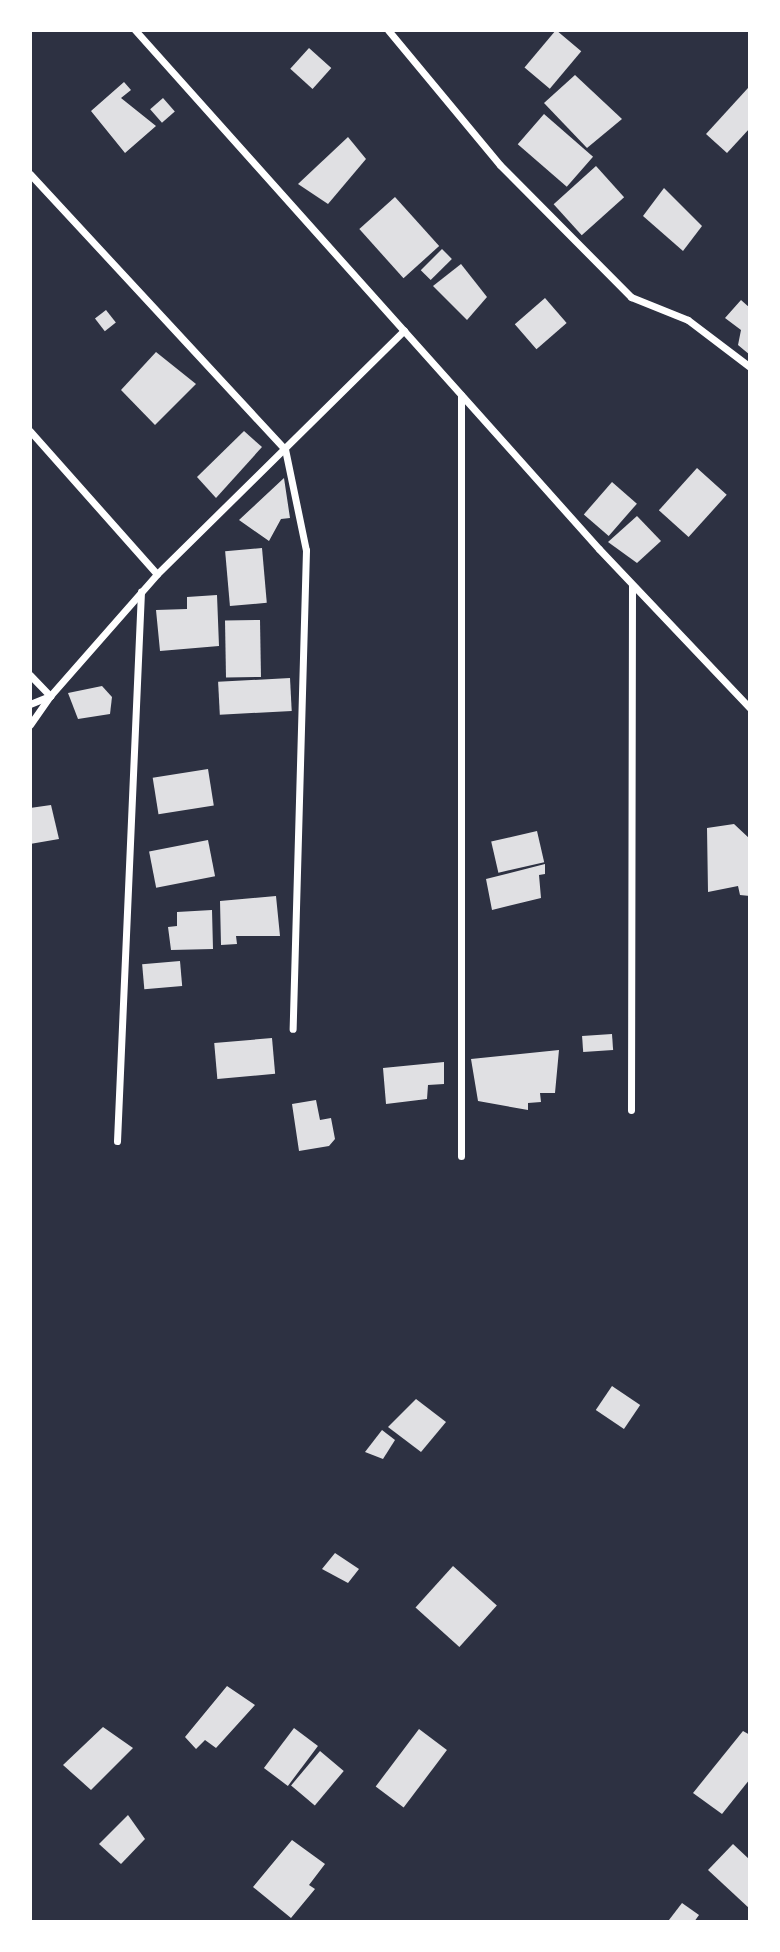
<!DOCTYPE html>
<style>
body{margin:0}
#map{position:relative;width:780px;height:1952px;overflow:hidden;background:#2d3142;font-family:Ubuntu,sans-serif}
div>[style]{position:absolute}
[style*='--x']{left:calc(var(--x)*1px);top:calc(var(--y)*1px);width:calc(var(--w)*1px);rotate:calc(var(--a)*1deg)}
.building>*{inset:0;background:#e0e0e3;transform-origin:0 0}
.minor>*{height:7px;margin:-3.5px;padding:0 3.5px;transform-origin:3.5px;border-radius:3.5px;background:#fff}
span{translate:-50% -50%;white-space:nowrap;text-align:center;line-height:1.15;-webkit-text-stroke:7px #fff;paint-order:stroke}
.frame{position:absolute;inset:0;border:32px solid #fff;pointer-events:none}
</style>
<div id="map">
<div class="building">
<i style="left:556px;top:30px;width:33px;height:49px;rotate:40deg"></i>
<i style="left:309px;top:48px;width:30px;height:28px;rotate:42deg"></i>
<i style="clip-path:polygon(575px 75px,622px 119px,587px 148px,544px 103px)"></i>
<i style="clip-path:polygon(124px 82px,131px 90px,121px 98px,156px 126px,125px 153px,91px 111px)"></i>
<i style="clip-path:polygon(748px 88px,750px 128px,727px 153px,706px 134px)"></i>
<i style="left:163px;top:98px;width:18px;height:17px;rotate:49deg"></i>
<i style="left:544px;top:114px;width:65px;height:40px;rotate:41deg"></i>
<i style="clip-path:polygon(348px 137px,366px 159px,328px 204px,298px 184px)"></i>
<i style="left:596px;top:166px;width:42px;height:57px;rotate:48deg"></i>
<i style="clip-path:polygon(664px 188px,702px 226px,683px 251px,643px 216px)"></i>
<i style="left:395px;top:197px;width:66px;height:48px;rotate:48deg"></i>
<i style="left:442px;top:249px;width:14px;height:30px;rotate:45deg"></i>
<i style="clip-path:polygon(461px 264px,487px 297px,467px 320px,433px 286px)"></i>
<i style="left:545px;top:298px;width:33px;height:40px;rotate:49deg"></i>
<i style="clip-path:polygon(741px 300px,750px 308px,750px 355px,738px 345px,741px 330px,725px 318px)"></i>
<i style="left:106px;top:310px;width:16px;height:14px;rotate:52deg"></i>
<i style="clip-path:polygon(156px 352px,196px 384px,155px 425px,121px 390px)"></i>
<i style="clip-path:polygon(244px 431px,262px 447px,216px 498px,197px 477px)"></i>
<i style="left:697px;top:468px;width:40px;height:57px;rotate:42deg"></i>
<i style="clip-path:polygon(284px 478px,290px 518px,281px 519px,269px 541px,239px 520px)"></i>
<i style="left:612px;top:482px;width:33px;height:43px;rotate:41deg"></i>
<i style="clip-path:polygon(637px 516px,661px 541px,637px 563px,608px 542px)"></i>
<i style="left:262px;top:548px;width:55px;height:37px;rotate:85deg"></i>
<i style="clip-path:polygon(217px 595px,219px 646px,160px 651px,156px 610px,187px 609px,187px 597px)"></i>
<i style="left:260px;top:620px;width:57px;height:35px;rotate:89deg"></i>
<i style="left:290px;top:678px;width:33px;height:72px;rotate:87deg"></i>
<i style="clip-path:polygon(102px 686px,112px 697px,110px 714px,78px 719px,68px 693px)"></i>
<i style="left:208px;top:769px;width:37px;height:56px;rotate:81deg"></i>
<i style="clip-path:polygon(51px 805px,59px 839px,30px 844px,30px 808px)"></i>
<i style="clip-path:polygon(734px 824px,750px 839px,750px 896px,740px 895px,738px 886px,708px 892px,707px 828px)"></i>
<i style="left:537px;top:831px;width:32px;height:47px;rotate:77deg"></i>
<i style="left:208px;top:840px;width:37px;height:60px;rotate:79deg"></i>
<i style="clip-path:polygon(545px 864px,545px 874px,539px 875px,541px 898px,492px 910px,486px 879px)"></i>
<i style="clip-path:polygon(276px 896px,280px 936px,236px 936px,237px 944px,221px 945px,220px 901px)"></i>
<i style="clip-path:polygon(212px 910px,213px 949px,171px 950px,168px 927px,177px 926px,177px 912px)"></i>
<i style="left:180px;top:961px;width:25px;height:38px;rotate:85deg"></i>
<i style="left:612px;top:1034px;width:16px;height:30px;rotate:86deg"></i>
<i style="left:272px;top:1038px;width:36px;height:58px;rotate:85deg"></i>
<i style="clip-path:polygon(559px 1050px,555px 1093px,540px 1093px,541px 1102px,528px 1103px,528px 1110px,478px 1101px,471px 1059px)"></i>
<i style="clip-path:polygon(444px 1062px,444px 1084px,428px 1085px,427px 1099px,386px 1104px,383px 1068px)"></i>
<i style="clip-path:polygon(316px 1100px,320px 1120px,331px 1118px,335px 1139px,329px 1146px,299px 1151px,292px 1104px)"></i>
<i style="left:612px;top:1386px;width:34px;height:29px;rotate:34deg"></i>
<i style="clip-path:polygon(416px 1399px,446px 1422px,421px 1452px,388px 1427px)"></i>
<i style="clip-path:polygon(382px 1430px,395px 1440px,383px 1459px,365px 1452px)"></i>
<i style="clip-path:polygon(335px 1553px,359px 1569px,348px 1583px,322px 1569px)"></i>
<i style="left:453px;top:1566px;width:59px;height:56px;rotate:42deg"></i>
<i style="clip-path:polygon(227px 1686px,255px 1705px,216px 1748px,205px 1740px,196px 1749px,185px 1737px)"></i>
<i style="clip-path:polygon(103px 1727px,133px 1748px,91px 1790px,63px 1765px)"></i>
<i style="left:294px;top:1728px;width:30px;height:50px;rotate:37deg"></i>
<i style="left:419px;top:1729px;width:35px;height:72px;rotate:37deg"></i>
<i style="clip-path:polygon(743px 1731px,750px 1735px,750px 1779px,722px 1814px,693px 1793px)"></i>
<i style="left:320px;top:1751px;width:31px;height:45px;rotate:40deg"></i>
<i style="clip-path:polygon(128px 1815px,145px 1839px,121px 1864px,99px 1844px)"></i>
<i style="clip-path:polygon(292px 1840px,325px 1864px,309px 1885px,315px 1889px,291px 1918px,253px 1887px)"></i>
<i style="clip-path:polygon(733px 1844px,750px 1860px,750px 1909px,708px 1870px)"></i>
<i style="clip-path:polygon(682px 1903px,699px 1915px,694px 1922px,669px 1920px)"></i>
</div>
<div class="minor">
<i style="--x:135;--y:30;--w:696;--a:48.2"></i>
<i style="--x:599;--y:549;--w:219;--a:46.5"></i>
<i style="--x:388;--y:30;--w:175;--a:50.3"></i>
<i style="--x:500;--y:165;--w:186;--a:45.2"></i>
<i style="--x:631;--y:297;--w:61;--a:22"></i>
<i style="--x:688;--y:320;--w:78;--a:37.2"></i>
<i style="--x:30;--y:174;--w:375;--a:47.2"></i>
<i style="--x:285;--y:449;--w:103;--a:78.3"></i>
<i style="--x:306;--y:550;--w:479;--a:91.6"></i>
<i style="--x:30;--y:431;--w:191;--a:48.4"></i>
<i style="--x:30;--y:675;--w:29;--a:46"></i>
<i style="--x:50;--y:696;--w:35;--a:125"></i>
<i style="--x:30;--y:704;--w:22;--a:-22"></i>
<i style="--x:50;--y:696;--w:162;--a:-48.7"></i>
<i style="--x:157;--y:574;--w:347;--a:-44.6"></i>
<i style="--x:631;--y:1110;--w:525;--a:-89.89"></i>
<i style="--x:117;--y:1141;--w:550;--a:-87.5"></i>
<i style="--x:461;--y:1156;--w:761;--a:-90"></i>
</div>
<div class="frame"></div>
</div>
